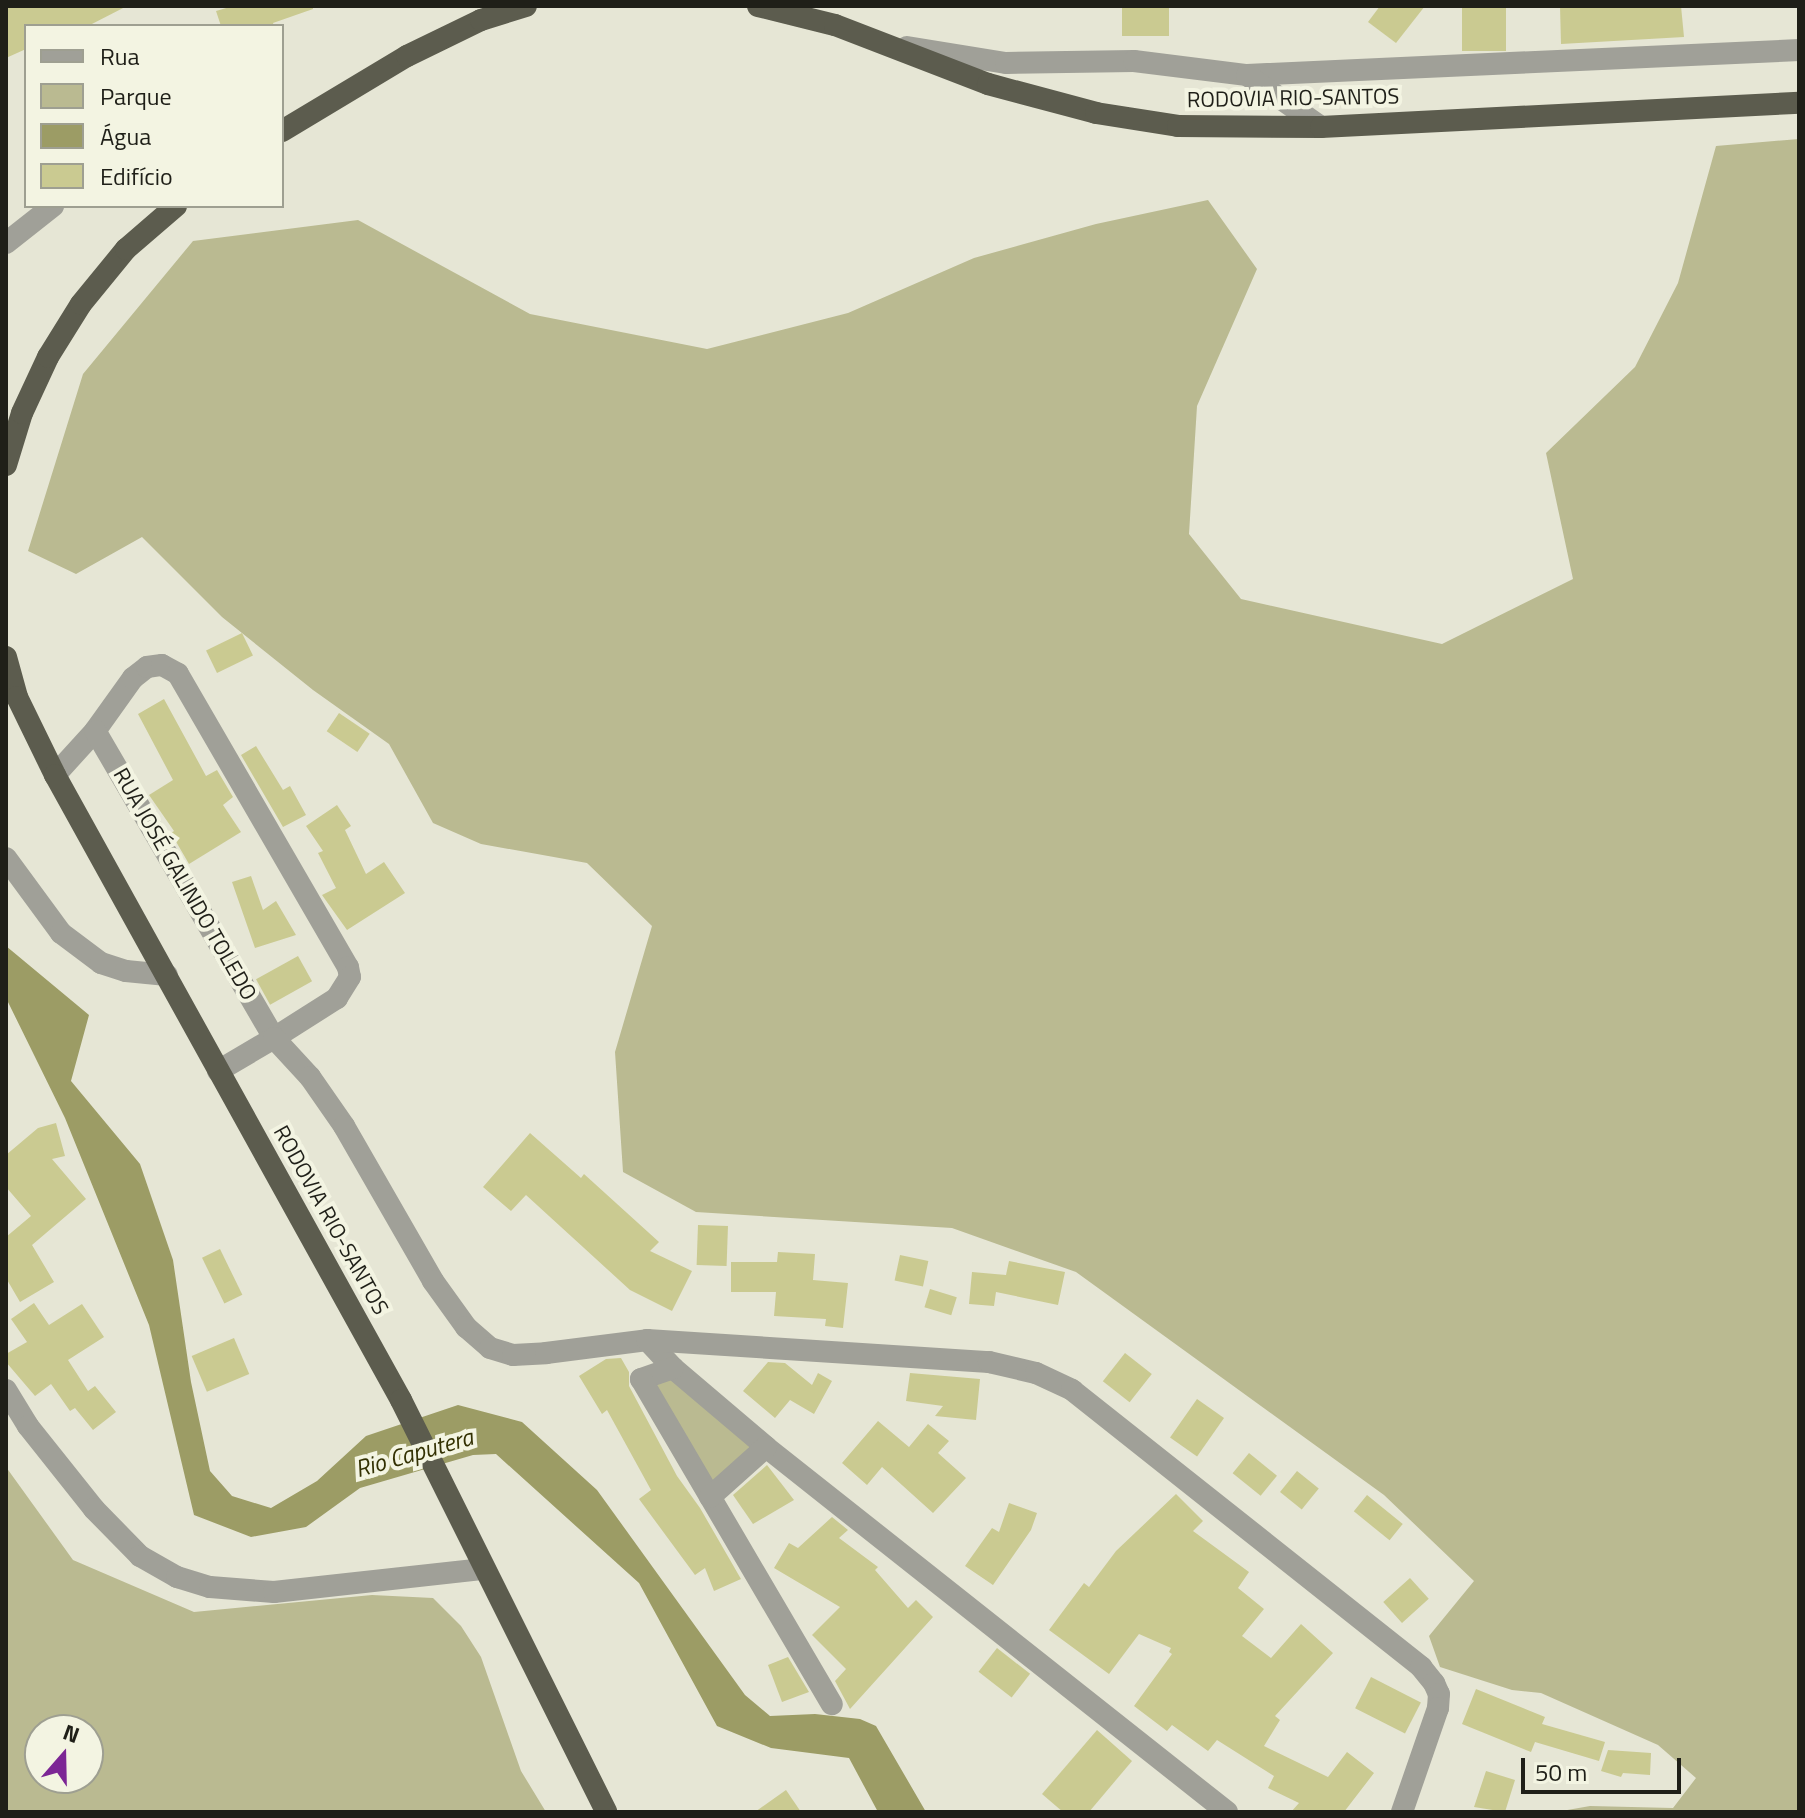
<!DOCTYPE html>
<meta charset="utf-8">
<style>
body{margin:0}
#map{position:relative;width:1805px;height:1818px;overflow:hidden;background:#e6e6d5;font-family:"Titillium Web",sans-serif}
div>[style]{position:absolute}
[style*='--x']{left:calc(var(--x)*1px);top:calc(var(--y)*1px);width:calc(var(--w)*1px);rotate:calc(var(--a)*1deg)}
.green>*{inset:0;background:#baba91}
.water>*{inset:0;background:#9c9c65}
.building>*{inset:0;background:#caca91;transform-origin:0 0}
.minor>*{height:22px;margin:-11px;padding:0 11px;transform-origin:11px;border-radius:11px;background:#a0a098}
.trunk>*{height:22px;margin:-11px;padding:0 11px;transform-origin:11px;border-radius:11px;background:#5c5c4e}
span{translate:-50% -50%;white-space:nowrap;text-align:center;line-height:1.15;-webkit-text-stroke:8px #f3f4e2;paint-order:stroke}
.street-label{font-size:22px;color:#1f1f18}
.water-label{font-size:24px;color:#333103;font-style:italic}
.frame{position:absolute;inset:0;border:8px solid #1f1f18;pointer-events:none}
.legend{position:absolute;left:24px;top:24px;width:260px;height:184px;box-sizing:border-box;background:#f3f4e2;border:2px solid #9e9f91;margin:0;padding:10px 14px;list-style:none;font-size:24px;color:#1f1f18}
.legend li{display:flex;align-items:center;gap:16px;height:40px}
.legend b{width:40px;border:2px solid #9e9f91}
.north{position:absolute;left:24px;top:1714px;width:80px;height:80px;box-sizing:border-box;background:#f3f4e2;border:2px solid #9e9f91;border-radius:50%;rotate:20deg;font-size:22px;font-weight:700;line-height:32px;text-align:center;color:#1f1f18}
.north::after{content:'';display:block;margin:auto;width:28px;height:36px;background:#7c2695;clip-path:polygon(50% 0,100% 100%,50% 72%,0 100%)}
.scale{position:absolute;left:1521px;top:1758px;width:160px;height:36px;box-sizing:border-box;border:4px solid #1f1f18;border-top:0;padding-left:10px;font-size:24px;line-height:28px;white-space:nowrap;color:#1f1f18;-webkit-text-stroke:6px #f3f4e2;paint-order:stroke}
</style>
<div id="map">
<div class="green">
<i style="clip-path:polygon(1799px 139px,1799px 1812px,1556px 1812px,1590px 1806px,1673px 1808px,1696px 1778px,1658px 1745px,1541px 1693px,1512px 1690px,1440px 1667px,1429px 1636px,1474px 1581px,1384px 1495px,1076px 1272px,952px 1228px,696px 1212px,623px 1172px,615px 1052px,652px 926px,587px 863px,481px 844px,433px 823px,389px 744px,313px 690px,222px 617px,142px 537px,76px 574px,28px 551px,83px 374px,193px 241px,358px 220px,530px 314px,707px 349px,848px 313px,974px 258px,1096px 224px,1208px 200px,1257px 269px,1197px 406px,1189px 534px,1241px 599px,1442px 644px,1573px 579px,1546px 453px,1635px 367px,1678px 283px,1716px 146px)"></i>
<i style="clip-path:polygon(671px 1372px,759px 1448px,712px 1489px,648px 1382px)"></i>
<i style="clip-path:polygon(evenodd,6px 1467px,73px 1560px,194px 1612px,372px 1595px,433px 1598px,461px 1626px,481px 1657px,521px 1771px,546px 1812px,6px 1812px,6px 1467px,88px 1730px,88px 1778px,40px 1778px,40px 1730px,88px 1730px)"></i>
</div>
<div class="water">
<i style="clip-path:polygon(6px 946px,89px 1015px,71px 1081px,140px 1164px,173px 1260px,191px 1382px,210px 1471px,232px 1496px,271px 1508px,317px 1481px,366px 1436px,458px 1405px,522px 1422px,597px 1490px,745px 1695px,770px 1716px,815px 1714px,860px 1719px,876px 1726px,926px 1812px,878px 1812px,849px 1758px,771px 1748px,717px 1726px,639px 1583px,496px 1454px,473px 1455px,360px 1488px,306px 1527px,251px 1537px,194px 1515px,149px 1325px,65px 1118px,6px 998px)"></i>
</div>
<div class="building">
<i style="clip-path:polygon(6px 6px,127px 6px,88px 26px,26px 26px,26px 49px,6px 58px)"></i>
<i style="clip-path:polygon(233px 6px,313px 6px,313px 9px,273px 23px,274px 26px,221px 26px,216px 11px)"></i>
<i style="left:1122px;top:6px;width:47px;height:30px"></i>
<i style="clip-path:polygon(1380px 6px,1425px 6px,1396px 43px,1368px 22px)"></i>
<i style="left:1462px;top:6px;width:44px;height:45px"></i>
<i style="clip-path:polygon(1560px 6px,1681px 6px,1684px 37px,1561px 44px)"></i>
<i style="left:242px;top:633px;width:25px;height:40px;rotate:64deg"></i>
<i style="clip-path:polygon(164px 699px,206px 776px,217px 770px,233px 797px,223px 805px,241px 832px,189px 864px,171px 833px,174px 831px,149px 795px,173px 780px,138px 714px)"></i>
<i style="left:339px;top:713px;width:37px;height:22px;rotate:34deg"></i>
<i style="clip-path:polygon(256px 746px,283px 790px,290px 786px,306px 815px,283px 827px,241px 755px)"></i>
<i style="clip-path:polygon(337px 805px,351px 826px,345px 830px,366px 874px,384px 862px,405px 893px,347px 930px,322px 895px,336px 888px,318px 853px,323px 851px,306px 826px)"></i>
<i style="clip-path:polygon(251px 876px,263px 910px,276px 901px,296px 935px,255px 948px,232px 882px)"></i>
<i style="left:298px;top:956px;width:29px;height:48px;rotate:61deg"></i>
<i style="clip-path:polygon(56px 1123px,65px 1156px,52px 1159px,86px 1199px,32px 1245px,54px 1282px,20px 1302px,6px 1278px,6px 1237px,31px 1216px,6px 1187px,6px 1155px,38px 1128px)"></i>
<i style="clip-path:polygon(530px 1133px,581px 1178px,584px 1174px,659px 1242px,650px 1251px,692px 1271px,672px 1311px,630px 1290px,526px 1195px,511px 1211px,483px 1187px)"></i>
<i style="left:698px;top:1225px;width:30px;height:40px;rotate:2deg"></i>
<i style="left:220px;top:1249px;width:51px;height:20px;rotate:64deg"></i>
<i style="clip-path:polygon(778px 1252px,815px 1254px,813px 1280px,848px 1283px,843px 1328px,825px 1326px,826px 1319px,774px 1316px,776px 1292px,731px 1292px,731px 1262px,777px 1262px)"></i>
<i style="left:900px;top:1255px;width:29px;height:26px;rotate:12deg"></i>
<i style="clip-path:polygon(1009px 1261px,1065px 1272px,1058px 1305px,996px 1292px,994px 1306px,969px 1304px,972px 1272px,1006px 1275px)"></i>
<i style="left:930px;top:1289px;width:28px;height:19px;rotate:17deg"></i>
<i style="clip-path:polygon(34px 1303px,49px 1325px,82px 1304px,104px 1337px,68px 1360px,88px 1391px,95px 1386px,116px 1412px,93px 1430px,75px 1408px,70px 1411px,51px 1384px,35px 1396px,6px 1362px,6px 1354px,27px 1342px,11px 1319px)"></i>
<i style="left:234px;top:1338px;width:39px;height:46px;rotate:67deg"></i>
<i style="left:1125px;top:1353px;width:34px;height:36px;rotate:38deg"></i>
<i style="clip-path:polygon(621px 1358px,629px 1372px,629px 1386px,677px 1476px,700px 1508px,741px 1579px,714px 1591px,705px 1568px,695px 1575px,639px 1499px,651px 1490px,607px 1410px,602px 1414px,579px 1376px,606px 1359px)"></i>
<i style="clip-path:polygon(768px 1362px,785px 1363px,812px 1385px,818px 1373px,832px 1381px,814px 1414px,790px 1400px,775px 1418px,743px 1391px)"></i>
<i style="clip-path:polygon(910px 1373px,980px 1379px,976px 1420px,935px 1416px,943px 1406px,906px 1401px)"></i>
<i style="left:1197px;top:1399px;width:33px;height:47px;rotate:35deg"></i>
<i style="clip-path:polygon(878px 1421px,909px 1447px,928px 1424px,949px 1441px,938px 1453px,966px 1478px,933px 1513px,882px 1467px,867px 1485px,842px 1463px)"></i>
<i style="left:1249px;top:1453px;width:36px;height:26px;rotate:39deg"></i>
<i style="clip-path:polygon(767px 1465px,794px 1500px,753px 1524px,733px 1495px)"></i>
<i style="left:1297px;top:1471px;width:28px;height:27px;rotate:39deg"></i>
<i style="clip-path:polygon(1176px 1494px,1203px 1521px,1193px 1531px,1249px 1572px,1238px 1588px,1264px 1609px,1242px 1636px,1271px 1658px,1301px 1624px,1333px 1653px,1275px 1716px,1280px 1720px,1264px 1746px,1328px 1777px,1347px 1752px,1374px 1773px,1344px 1812px,1291px 1812px,1299px 1803px,1268px 1788px,1274px 1776px,1217px 1740px,1208px 1751px,1172px 1725px,1167px 1731px,1134px 1706px,1172px 1654px,1169px 1652px,1171px 1648px,1139px 1634px,1109px 1674px,1049px 1630px,1084px 1583px,1089px 1587px,1116px 1551px)"></i>
<i style="left:1367px;top:1495px;width:46px;height:21px;rotate:39deg"></i>
<i style="clip-path:polygon(1009px 1503px,1037px 1513px,1031px 1530px,993px 1585px,965px 1566px,992px 1528px,999px 1532px)"></i>
<i style="clip-path:polygon(832px 1517px,848px 1530px,839px 1538px,878px 1567px,875px 1570px,908px 1608px,916px 1600px,933px 1617px,850px 1709px,835px 1681px,846px 1669px,812px 1635px,840px 1607px,774px 1568px,789px 1543px,798px 1548px)"></i>
<i style="left:1410px;top:1578px;width:28px;height:36px;rotate:48deg"></i>
<i style="left:997px;top:1648px;width:42px;height:30px;rotate:38deg"></i>
<i style="clip-path:polygon(788px 1657px,809px 1692px,782px 1702px,768px 1665px)"></i>
<i style="left:1371px;top:1677px;width:56px;height:35px;rotate:27deg"></i>
<i style="clip-path:polygon(1476px 1689px,1545px 1717px,1542px 1724px,1605px 1742px,1599px 1761px,1535px 1742px,1531px 1752px,1462px 1724px)"></i>
<i style="clip-path:polygon(1097px 1730px,1132px 1761px,1089px 1812px,1063px 1812px,1042px 1794px)"></i>
<i style="clip-path:polygon(1608px 1750px,1651px 1753px,1650px 1775px,1623px 1773px,1621px 1777px,1601px 1771px)"></i>
<i style="clip-path:polygon(1486px 1771px,1515px 1780px,1505px 1812px,1474px 1807px)"></i>
<i style="clip-path:polygon(786px 1790px,801px 1812px,755px 1812px)"></i>
</div>
<div class="minor">
<i style="--x:907;--y:47;--w:100;--a:9.2"></i>
<i style="--x:1006;--y:63;--w:128;--a:-0.9"></i>
<i style="--x:1134;--y:61;--w:114;--a:7.1"></i>
<i style="--x:1247;--y:75;--w:553;--a:-2.59"></i>
<i style="--x:1247;--y:75;--w:90;--a:35.1"></i>
<i style="--x:6;--y:243;--w:60;--a:-38.2"></i>
<i style="--x:55;--y:775;--w:59;--a:-47.7"></i>
<i style="--x:95;--y:731;--w:65;--a:-54.4"></i>
<i style="--x:133;--y:678;--w:18;--a:-38"></i>
<i style="--x:147;--y:667;--w:15;--a:-8"></i>
<i style="--x:162;--y:665;--w:18;--a:29"></i>
<i style="--x:178;--y:674;--w:339;--a:59.9"></i>
<i style="--x:348;--y:967;--w:10;--a:79"></i>
<i style="--x:350;--y:977;--w:25;--a:122"></i>
<i style="--x:337;--y:998;--w:75;--a:147.6"></i>
<i style="--x:274;--y:1038;--w:355;--a:-120.2"></i>
<i style="--x:6;--y:858;--w:93;--a:53.7"></i>
<i style="--x:61;--y:933;--w:50;--a:36.9"></i>
<i style="--x:101;--y:963;--w:26;--a:18"></i>
<i style="--x:126;--y:971;--w:41;--a:5.6"></i>
<i style="--x:218;--y:1071;--w:65;--a:-30.5"></i>
<i style="--x:274;--y:1038;--w:53;--a:47.3"></i>
<i style="--x:310;--y:1077;--w:60;--a:55.2"></i>
<i style="--x:344;--y:1126;--w:179;--a:60.1"></i>
<i style="--x:433;--y:1281;--w:57;--a:54.3"></i>
<i style="--x:466;--y:1327;--w:32;--a:41"></i>
<i style="--x:490;--y:1348;--w:24;--a:17"></i>
<i style="--x:513;--y:1355;--w:33;--a:-3"></i>
<i style="--x:546;--y:1353;--w:102;--a:-7.3"></i>
<i style="--x:647;--y:1340;--w:38;--a:47"></i>
<i style="--x:673;--y:1368;--w:122;--a:40.3"></i>
<i style="--x:766;--y:1447;--w:588;--a:38.37"></i>
<i style="--x:647;--y:1340;--w:343;--a:3.7"></i>
<i style="--x:989;--y:1362;--w:48;--a:13.2"></i>
<i style="--x:1036;--y:1373;--w:40;--a:25"></i>
<i style="--x:1072;--y:1390;--w:446;--a:38.4"></i>
<i style="--x:1421;--y:1667;--w:21;--a:51"></i>
<i style="--x:1434;--y:1683;--w:12;--a:66"></i>
<i style="--x:1439;--y:1694;--w:14;--a:94"></i>
<i style="--x:1438;--y:1708;--w:110;--a:109.1"></i>
<i style="--x:673;--y:1368;--w:34;--a:161"></i>
<i style="--x:641;--y:1379;--w:377;--a:59.6"></i>
<i style="--x:6;--y:1390;--w:42;--a:58.6"></i>
<i style="--x:28;--y:1426;--w:106;--a:51.5"></i>
<i style="--x:94;--y:1509;--w:66;--a:45.6"></i>
<i style="--x:140;--y:1556;--w:43;--a:29.6"></i>
<i style="--x:177;--y:1577;--w:34;--a:17"></i>
<i style="--x:210;--y:1587;--w:64;--a:4.5"></i>
<i style="--x:274;--y:1592;--w:211;--a:-6.3"></i>
<i style="--x:710;--y:1497;--w:75;--a:-41.8"></i>
</div>
<div class="trunk">
<i style="--x:758;--y:6;--w:79;--a:13.9"></i>
<i style="--x:835;--y:25;--w:164;--a:21.1"></i>
<i style="--x:988;--y:84;--w:112;--a:15"></i>
<i style="--x:1096;--y:113;--w:83;--a:9"></i>
<i style="--x:1178;--y:126;--w:143;--a:0.4"></i>
<i style="--x:1321;--y:127;--w:479;--a:-2.9"></i>
<i style="--x:282;--y:131;--w:146;--a:-31"></i>
<i style="--x:407;--y:56;--w:82;--a:-25.9"></i>
<i style="--x:481;--y:20;--w:47;--a:-17.3"></i>
<i style="--x:6;--y:465;--w:54;--a:-72.9"></i>
<i style="--x:22;--y:413;--w:62;--a:-65.1"></i>
<i style="--x:48;--y:357;--w:62;--a:-58.1"></i>
<i style="--x:81;--y:304;--w:71;--a:-50.7"></i>
<i style="--x:126;--y:249;--w:66;--a:-40.7"></i>
<i style="--x:6;--y:657;--w:41;--a:74.6"></i>
<i style="--x:17;--y:697;--w:87;--a:64"></i>
<i style="--x:55;--y:775;--w:714;--a:61.03"></i>
<i style="--x:401;--y:1400;--w:460;--a:63.5"></i>
</div>
<div class="street-label">
<span style="left:1293px;top:98px;rotate:-1deg">RODOVIA RIO-SANTOS</span>
<span style="left:185px;top:884px;rotate:60deg">RUA JOSÉ GALINDO TOLEDO</span>
<span style="left:331px;top:1220px;rotate:61deg">RODOVIA RIO-SANTOS</span>
</div>
<div class="water-label">
<span style="left:414px;top:1453px;rotate:-16deg">Rio Caputera</span>
</div>
<div class="frame"></div>
<ul class="legend">
<li><b style="height:10px;background:#a0a098"></b>Rua</li>
<li><b style="height:22px;background:#baba91"></b>Parque</li>
<li><b style="height:22px;background:#9c9c65"></b>Água</li>
<li><b style="height:22px;background:#caca91"></b>Edifício</li>
</ul>
<div class="north">N</div>
<div class="scale">50 m</div>
</div>
